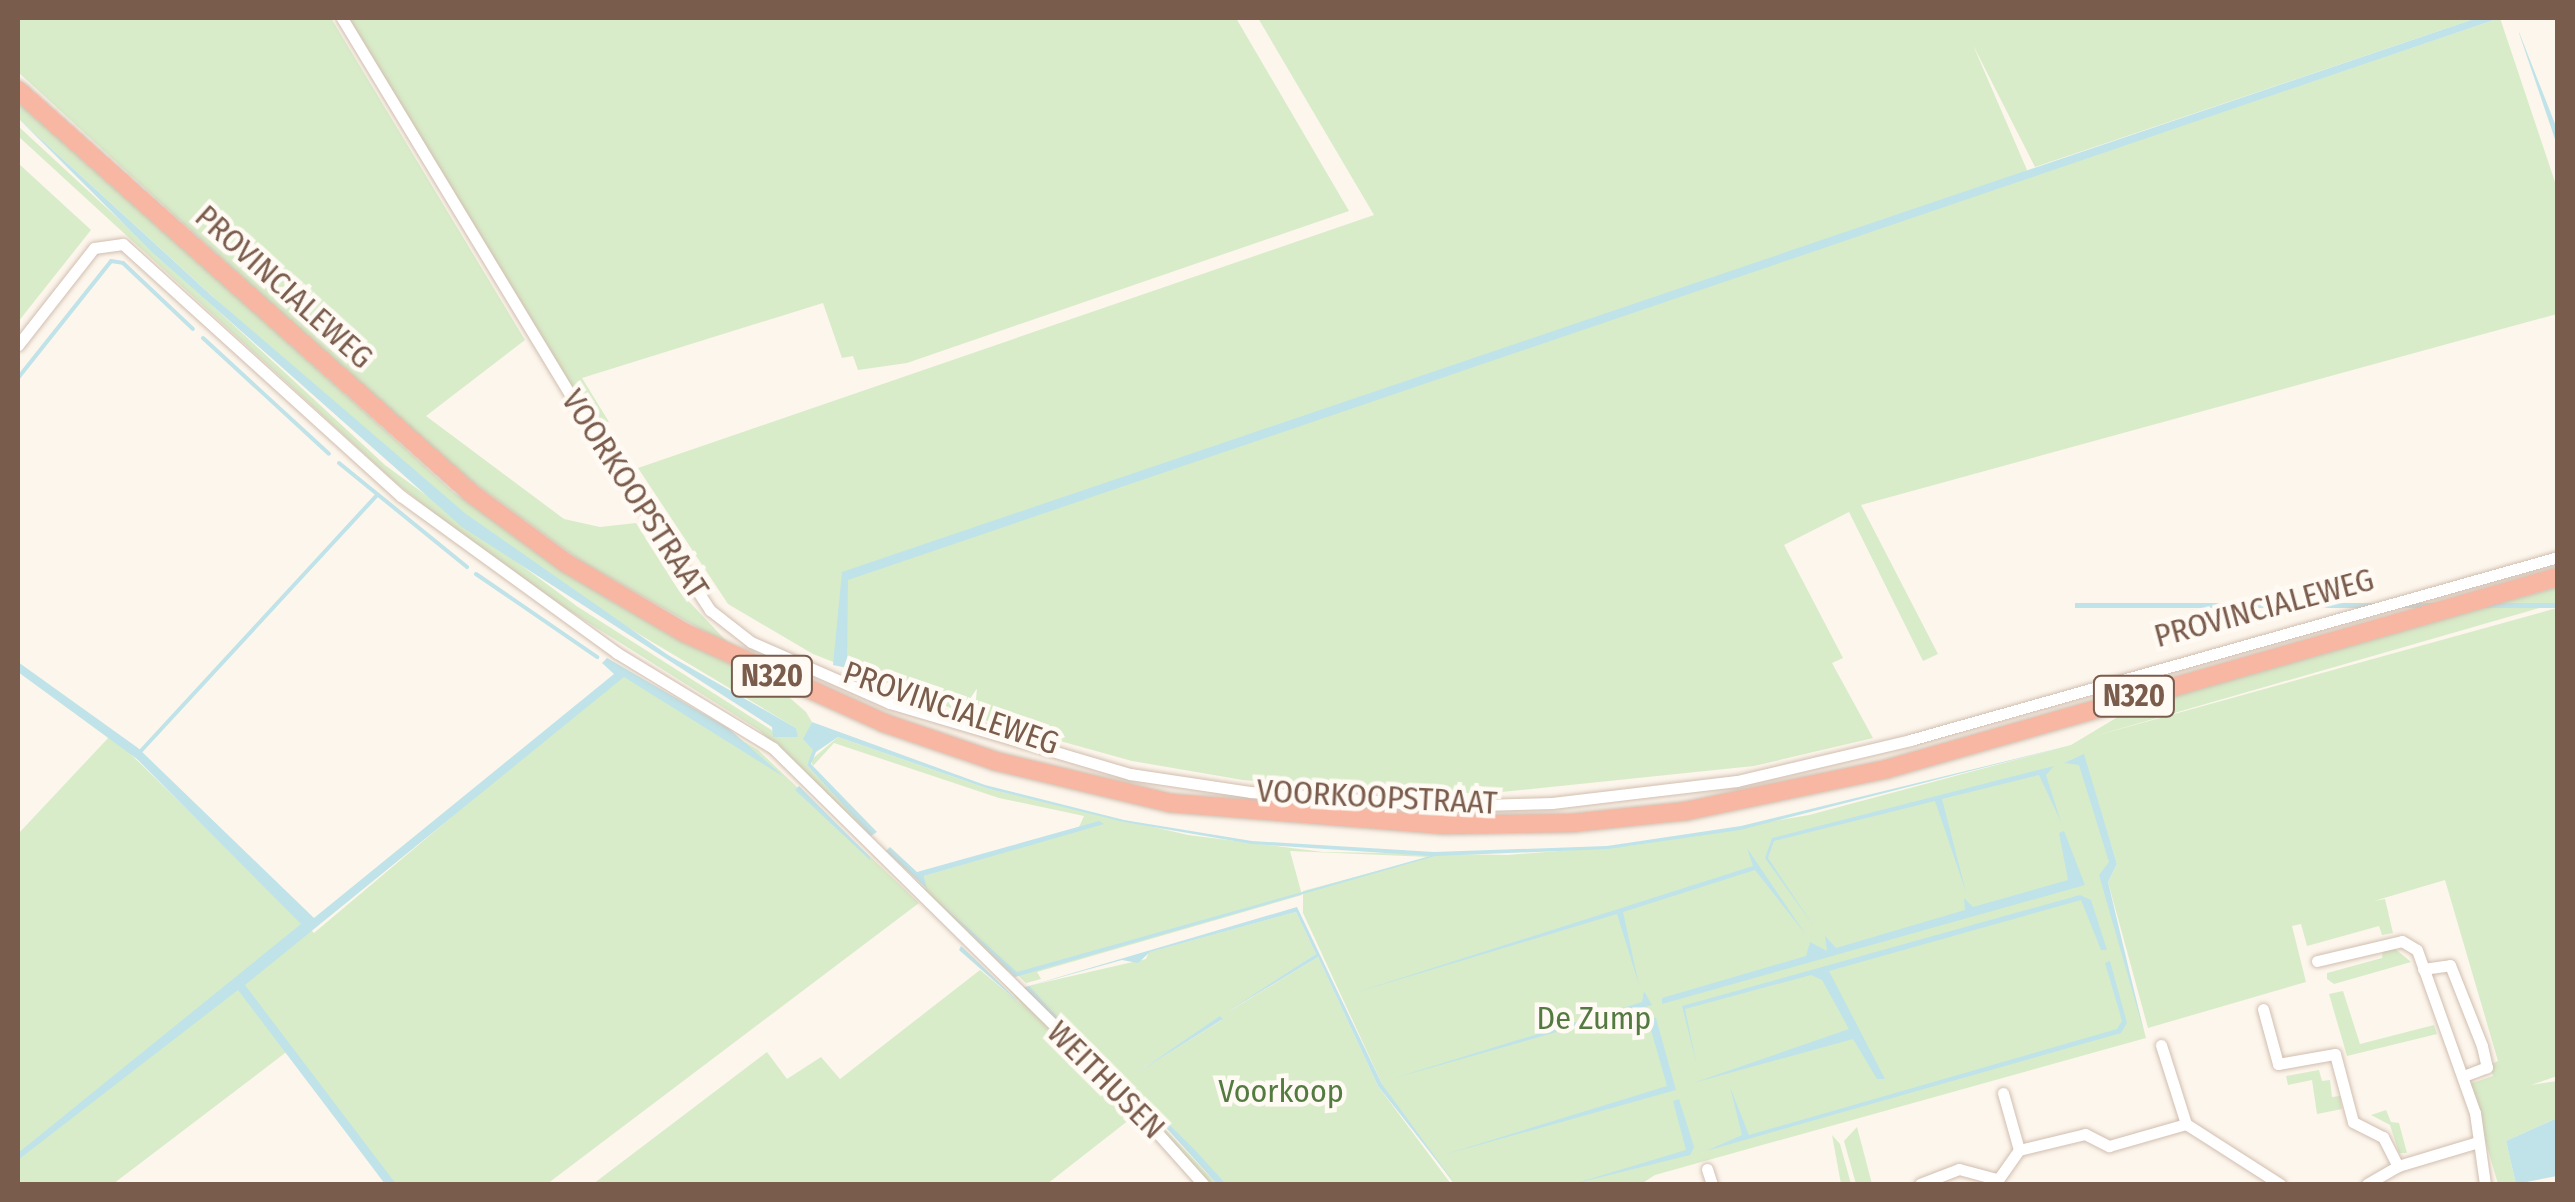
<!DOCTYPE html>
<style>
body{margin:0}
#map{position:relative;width:2575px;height:1202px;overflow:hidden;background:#fdf6ec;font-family:"Fira Sans Condensed",sans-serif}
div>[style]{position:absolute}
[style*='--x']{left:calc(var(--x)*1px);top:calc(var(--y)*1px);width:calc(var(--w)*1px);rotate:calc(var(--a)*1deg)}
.green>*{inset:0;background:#d8ecc9}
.water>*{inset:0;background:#bfe3e8;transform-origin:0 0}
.stream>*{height:4px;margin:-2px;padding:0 2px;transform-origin:2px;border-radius:2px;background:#bfe3e8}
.roads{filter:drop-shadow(0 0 2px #d1beb0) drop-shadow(0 0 2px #d1beb0)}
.minor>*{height:11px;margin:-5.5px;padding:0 5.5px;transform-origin:5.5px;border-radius:5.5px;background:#fff}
.highway>*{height:18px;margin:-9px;padding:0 9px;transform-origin:9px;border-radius:9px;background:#f7b7a3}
span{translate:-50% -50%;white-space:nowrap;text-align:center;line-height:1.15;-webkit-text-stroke:9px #fffaf3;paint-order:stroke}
.shield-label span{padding:2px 8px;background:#fffaf3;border:2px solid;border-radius:8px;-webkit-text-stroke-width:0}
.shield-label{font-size:30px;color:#7a5c4d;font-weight:700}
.street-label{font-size:32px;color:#7a5c4d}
.park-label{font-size:32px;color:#537a41}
.frame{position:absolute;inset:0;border:20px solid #7a5c4d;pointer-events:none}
</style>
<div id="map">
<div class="green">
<i style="clip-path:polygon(18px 18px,331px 18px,525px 340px,426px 416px,564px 519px,600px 527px,636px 523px,679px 591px,732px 647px,582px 562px,437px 456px,18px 72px)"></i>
<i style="clip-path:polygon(349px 18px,1236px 18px,1349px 211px,907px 363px,858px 370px,853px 356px,842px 358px,823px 303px,582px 378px,609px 422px,590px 423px)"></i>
<i style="clip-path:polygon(1258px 18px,2477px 18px,2035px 167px,1973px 45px,2027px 170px,1995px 189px,2500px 18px,2557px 188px,2557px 314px,1861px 505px,1938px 654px,1923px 661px,1849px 512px,1784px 545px,1843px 658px,1832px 663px,1873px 738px,1754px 766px,1492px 793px,1388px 793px,1243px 780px,1132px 761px,974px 717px,813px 654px,728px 604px,638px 468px,1374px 215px)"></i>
<i style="clip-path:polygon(18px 97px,453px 492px,615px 603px,782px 691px,806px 712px,812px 722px,804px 739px,814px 750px,807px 765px,871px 836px,759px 730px,506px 571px,395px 482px,18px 136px,18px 126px,385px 465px,578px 607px,773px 731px,797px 737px,796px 728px,525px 566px,245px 326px,18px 118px)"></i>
<i style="clip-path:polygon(18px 163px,91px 230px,18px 322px)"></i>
<i style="clip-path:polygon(2557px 587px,2557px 603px,2091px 737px,2557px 608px,2557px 1076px,2531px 1085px,2557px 1081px,2557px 1118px,2506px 1141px,2516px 1184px,2498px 1184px,2469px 1084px,2493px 1076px,2490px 1065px,2498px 1061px,2445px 880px,2374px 901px,2385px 899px,2393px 933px,2382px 935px,2379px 926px,2307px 946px,2301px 924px,2292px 926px,2306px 982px,2148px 1028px,2108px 882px,2117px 864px,2084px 757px,2113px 864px,2105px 881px,2146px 1038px,1655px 1175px,1641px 1184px,1454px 1184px,1383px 1086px,1303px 913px,1303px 891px,1429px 857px,1290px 851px,1302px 895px,1037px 972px,1041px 979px,1026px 983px,936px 898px,1008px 970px,1003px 973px,882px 852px,926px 889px,924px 876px,1102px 823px,1079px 827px,1084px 816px,999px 798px,834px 743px,813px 766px,811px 760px,838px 737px,989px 789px,1188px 835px,1323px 852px,1507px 855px,1635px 845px,1809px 815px,2071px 745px,2141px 703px)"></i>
<i style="clip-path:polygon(626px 670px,758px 750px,919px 903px,547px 1184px,391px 1184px,289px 1050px,113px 1184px,18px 1184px,18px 834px,111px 735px,314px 933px)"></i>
<i style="clip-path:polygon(evenodd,1296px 912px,1316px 954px,1226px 1013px,1318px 957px,1378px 1086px,1451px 1184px,1226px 1184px,1111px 1072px,1217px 1184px,1211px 1184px,1028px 986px,1146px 959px,1149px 952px,1296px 912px,1220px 1017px,1222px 1020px,1136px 1073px,1220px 1017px)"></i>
<i style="clip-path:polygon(2393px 947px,2411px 962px,2334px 984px,2327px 979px,2327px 973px,2382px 958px,2383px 949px)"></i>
<i style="clip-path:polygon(988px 966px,1134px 1116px,1047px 1184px,593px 1184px,767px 1052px,787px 1079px,821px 1057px,840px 1079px,980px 970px,1023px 1006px)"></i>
<i style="clip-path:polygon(2343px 991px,2360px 1044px,2434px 1025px,2437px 1034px,2347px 1056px,2329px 994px)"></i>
<i style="clip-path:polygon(2319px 1070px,2322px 1081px,2330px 1080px,2332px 1097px,2340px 1096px,2342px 1109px,2317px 1114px,2312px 1080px,2288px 1085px,2286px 1076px)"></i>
<i style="clip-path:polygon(2386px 1110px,2391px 1122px,2399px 1123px,2407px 1153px,2399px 1153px,2390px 1125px,2371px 1115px)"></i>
<i style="clip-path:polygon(1857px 1127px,1872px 1184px,1856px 1184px,1844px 1141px)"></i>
<i style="clip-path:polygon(1832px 1135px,1840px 1144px,1851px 1184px,1841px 1184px)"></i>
</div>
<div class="water">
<i style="clip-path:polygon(2477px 18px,2500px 18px,848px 580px,847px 668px,833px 665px,842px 572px)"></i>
<i style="clip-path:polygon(2519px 32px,2557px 129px,2557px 145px,2519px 33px)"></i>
<i style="clip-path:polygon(18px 118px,212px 296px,466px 514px,668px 655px,796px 728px,798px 737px,773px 737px,772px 727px,462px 527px,153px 253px)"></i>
<i style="left:2557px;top:603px;width:5px;height:482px;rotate:90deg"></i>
<i style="clip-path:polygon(607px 658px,728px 728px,784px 777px,624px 677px,245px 985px,396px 1184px,385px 1184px,238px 990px,18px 1160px,18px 1153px,301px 924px,137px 759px,18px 672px,18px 662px,138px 748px,314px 918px,614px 674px,602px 663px)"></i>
<i style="clip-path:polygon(812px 722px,985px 785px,1124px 820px,1252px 841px,1434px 852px,1607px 846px,1741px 826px,2072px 745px,1740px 830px,1608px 849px,1435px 856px,1015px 977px,935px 898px,1017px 972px,1430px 856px,1252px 844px,1124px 822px,989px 789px,838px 737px,816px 752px,811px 764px,877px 832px,871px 836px,807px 765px,813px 750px,803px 739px)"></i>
<i style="clip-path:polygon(2084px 754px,2117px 864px,2108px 882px,2144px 1032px,2099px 875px,2109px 862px,2079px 765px,2064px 763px)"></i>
<i style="clip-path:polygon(2054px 766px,2046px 775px,2061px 822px,2039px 775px,1942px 799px,1966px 892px,1935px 801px,1774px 841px,1768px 858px,1815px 928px,1765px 858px,1772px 838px)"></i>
<i style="clip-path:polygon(799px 786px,870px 857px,870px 860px,795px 790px)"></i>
<i style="clip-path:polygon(1099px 821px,1104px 824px,924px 876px,927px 889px,886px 851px,890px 847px,917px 872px)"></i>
<i style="clip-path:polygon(2064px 831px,2085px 885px,1662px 1004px,1662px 998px,1806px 956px,1810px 942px,1827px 951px,1825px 936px,1836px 948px,1965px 910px,1964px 898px,1973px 907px,2068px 880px,2059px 833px)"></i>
<i style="clip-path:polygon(1747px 848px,1806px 935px,1755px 870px,1623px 912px,1639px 985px,1617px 914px,1351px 994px,1753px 866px)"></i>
<i style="clip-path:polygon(2080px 895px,2091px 900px,2107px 950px,2101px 950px,2081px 900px,1829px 971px,1885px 1079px,1877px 1079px,1853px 1039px,1693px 1083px,1849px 1029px,1822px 980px,1811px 975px,1685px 1009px,1697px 1066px,1682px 1006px)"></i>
<i style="clip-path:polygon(1297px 907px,1382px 1084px,1455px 1184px,1378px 1086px,1318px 957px,1225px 1013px,1316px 954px,1296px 912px,1150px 952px,1138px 963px,1122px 960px,1029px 986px,1102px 1065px,1022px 988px)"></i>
<i style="clip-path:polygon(961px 946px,980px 964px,1023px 1006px,959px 950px)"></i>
<i style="clip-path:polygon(2110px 961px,2127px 1023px,2121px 1033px,1706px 1151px,1742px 1135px,1730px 1087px,1749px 1135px,2117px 1029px,2122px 1021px,2105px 963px)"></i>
<i style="clip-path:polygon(1644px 991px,1652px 1005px,1391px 1079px,1642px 1002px)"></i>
<i style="clip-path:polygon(1220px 1016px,1223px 1019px,1135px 1074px)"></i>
<i style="clip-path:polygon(1647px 1016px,1656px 1018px,1676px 1090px,1443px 1155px,1667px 1086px)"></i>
<i style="clip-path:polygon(1114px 1070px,1194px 1149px,1226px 1184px,1217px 1184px)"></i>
<i style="clip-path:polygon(1679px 1099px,1694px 1147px,1690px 1155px,1573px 1184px,1686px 1150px,1673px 1101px)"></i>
<i style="clip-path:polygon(2557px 1118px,2557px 1176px,2516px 1184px,2506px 1141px)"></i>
</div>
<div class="stream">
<i style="--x:203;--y:338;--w:171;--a:42.6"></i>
<i style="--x:18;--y:378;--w:149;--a:-51.5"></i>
<i style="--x:111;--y:261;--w:12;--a:9"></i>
<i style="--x:123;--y:263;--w:96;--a:43.3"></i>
<i style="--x:339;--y:463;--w:165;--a:39.1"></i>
<i style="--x:476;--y:574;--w:147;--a:34.4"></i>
<i style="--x:139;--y:753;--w:350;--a:-47.3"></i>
</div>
<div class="roads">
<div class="minor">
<i style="--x:342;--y:18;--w:458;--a:58.8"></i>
<i style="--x:579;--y:410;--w:239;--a:56.8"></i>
<i style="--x:710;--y:610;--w:52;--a:38"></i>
<i style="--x:751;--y:642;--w:152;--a:23.7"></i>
<i style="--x:890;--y:703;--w:250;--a:16.5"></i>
<i style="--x:1130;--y:774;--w:121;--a:8.5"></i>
<i style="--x:1250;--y:792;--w:196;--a:4.1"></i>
<i style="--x:1445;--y:806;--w:107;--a:-1.6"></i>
<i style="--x:1552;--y:803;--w:186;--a:-6.8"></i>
<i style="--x:1737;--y:781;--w:178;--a:-13.3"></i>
<i style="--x:1910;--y:740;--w:673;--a:-15.77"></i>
<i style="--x:18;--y:345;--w:123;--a:-51.9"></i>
<i style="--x:94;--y:248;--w:29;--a:-8"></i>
<i style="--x:123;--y:244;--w:375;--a:42.2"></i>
<i style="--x:401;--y:496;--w:267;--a:36"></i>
<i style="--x:617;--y:653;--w:183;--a:31.3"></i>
<i style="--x:773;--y:748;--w:474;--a:44.6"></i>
<i style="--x:1111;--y:1081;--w:138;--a:48.2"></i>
<i style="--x:2317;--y:961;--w:87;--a:-13.2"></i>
<i style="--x:2402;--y:941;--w:17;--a:31"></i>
<i style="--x:2417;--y:950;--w:173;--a:70.4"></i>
<i style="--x:2475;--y:1113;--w:72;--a:82"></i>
<i style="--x:2423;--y:969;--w:27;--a:-8"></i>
<i style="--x:2450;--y:965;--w:87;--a:68.4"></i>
<i style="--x:2482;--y:1046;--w:22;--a:77"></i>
<i style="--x:2487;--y:1067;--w:26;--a:159"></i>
<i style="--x:2263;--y:1009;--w:57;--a:74.7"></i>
<i style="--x:2278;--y:1064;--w:58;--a:-10"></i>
<i style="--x:2335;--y:1054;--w:70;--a:75.2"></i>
<i style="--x:2353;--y:1122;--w:34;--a:27"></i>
<i style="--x:2383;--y:1137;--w:33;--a:63"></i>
<i style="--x:2161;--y:1045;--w:83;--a:72.4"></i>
<i style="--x:2003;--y:1093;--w:59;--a:74.3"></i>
<i style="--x:1707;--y:1169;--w:16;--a:72"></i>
<i style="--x:1920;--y:1184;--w:42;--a:-21"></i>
<i style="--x:1959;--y:1169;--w:39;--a:15"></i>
<i style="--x:1995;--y:1184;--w:42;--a:-54.8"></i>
<i style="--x:2019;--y:1150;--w:68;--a:-13.6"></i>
<i style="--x:2085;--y:1134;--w:27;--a:27"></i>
<i style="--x:2109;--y:1146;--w:80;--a:-15.9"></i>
<i style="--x:2186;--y:1124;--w:112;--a:32.6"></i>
<i style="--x:2367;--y:1184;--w:36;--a:-30"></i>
<i style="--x:2398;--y:1166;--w:84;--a:-16.7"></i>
</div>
<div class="highway">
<i style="--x:18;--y:90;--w:606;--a:41.66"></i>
<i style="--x:471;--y:493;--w:118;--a:36.4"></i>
<i style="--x:566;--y:563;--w:138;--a:30.5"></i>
<i style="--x:685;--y:633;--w:218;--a:24.3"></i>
<i style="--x:884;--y:723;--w:117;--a:18.9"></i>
<i style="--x:995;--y:761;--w:180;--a:13.5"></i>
<i style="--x:1170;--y:803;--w:275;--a:4.6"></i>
<i style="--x:1444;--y:825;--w:128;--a:-0.9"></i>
<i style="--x:1572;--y:823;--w:115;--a:-6"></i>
<i style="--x:1686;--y:811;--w:205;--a:-11.8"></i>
<i style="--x:1887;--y:769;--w:698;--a:-15.97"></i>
</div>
</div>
<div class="shield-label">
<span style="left:772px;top:676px">N320</span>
<span style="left:2134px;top:696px">N320</span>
</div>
<div class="street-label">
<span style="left:284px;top:287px;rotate:42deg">PROVINCIALEWEG</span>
<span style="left:635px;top:494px;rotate:57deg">VOORKOOPSTRAAT</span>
<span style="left:2264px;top:608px;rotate:-15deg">PROVINCIALEWEG</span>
<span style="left:951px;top:708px;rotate:19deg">PROVINCIALEWEG</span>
<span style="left:1377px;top:797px;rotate:3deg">VOORKOOPSTRAAT</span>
<span style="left:1106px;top:1080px;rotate:45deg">WEITHUSEN</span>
</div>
<div class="park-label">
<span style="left:1594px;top:1018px">De Zump</span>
<span style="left:1281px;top:1091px">Voorkoop</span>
</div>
<div class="frame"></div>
</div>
